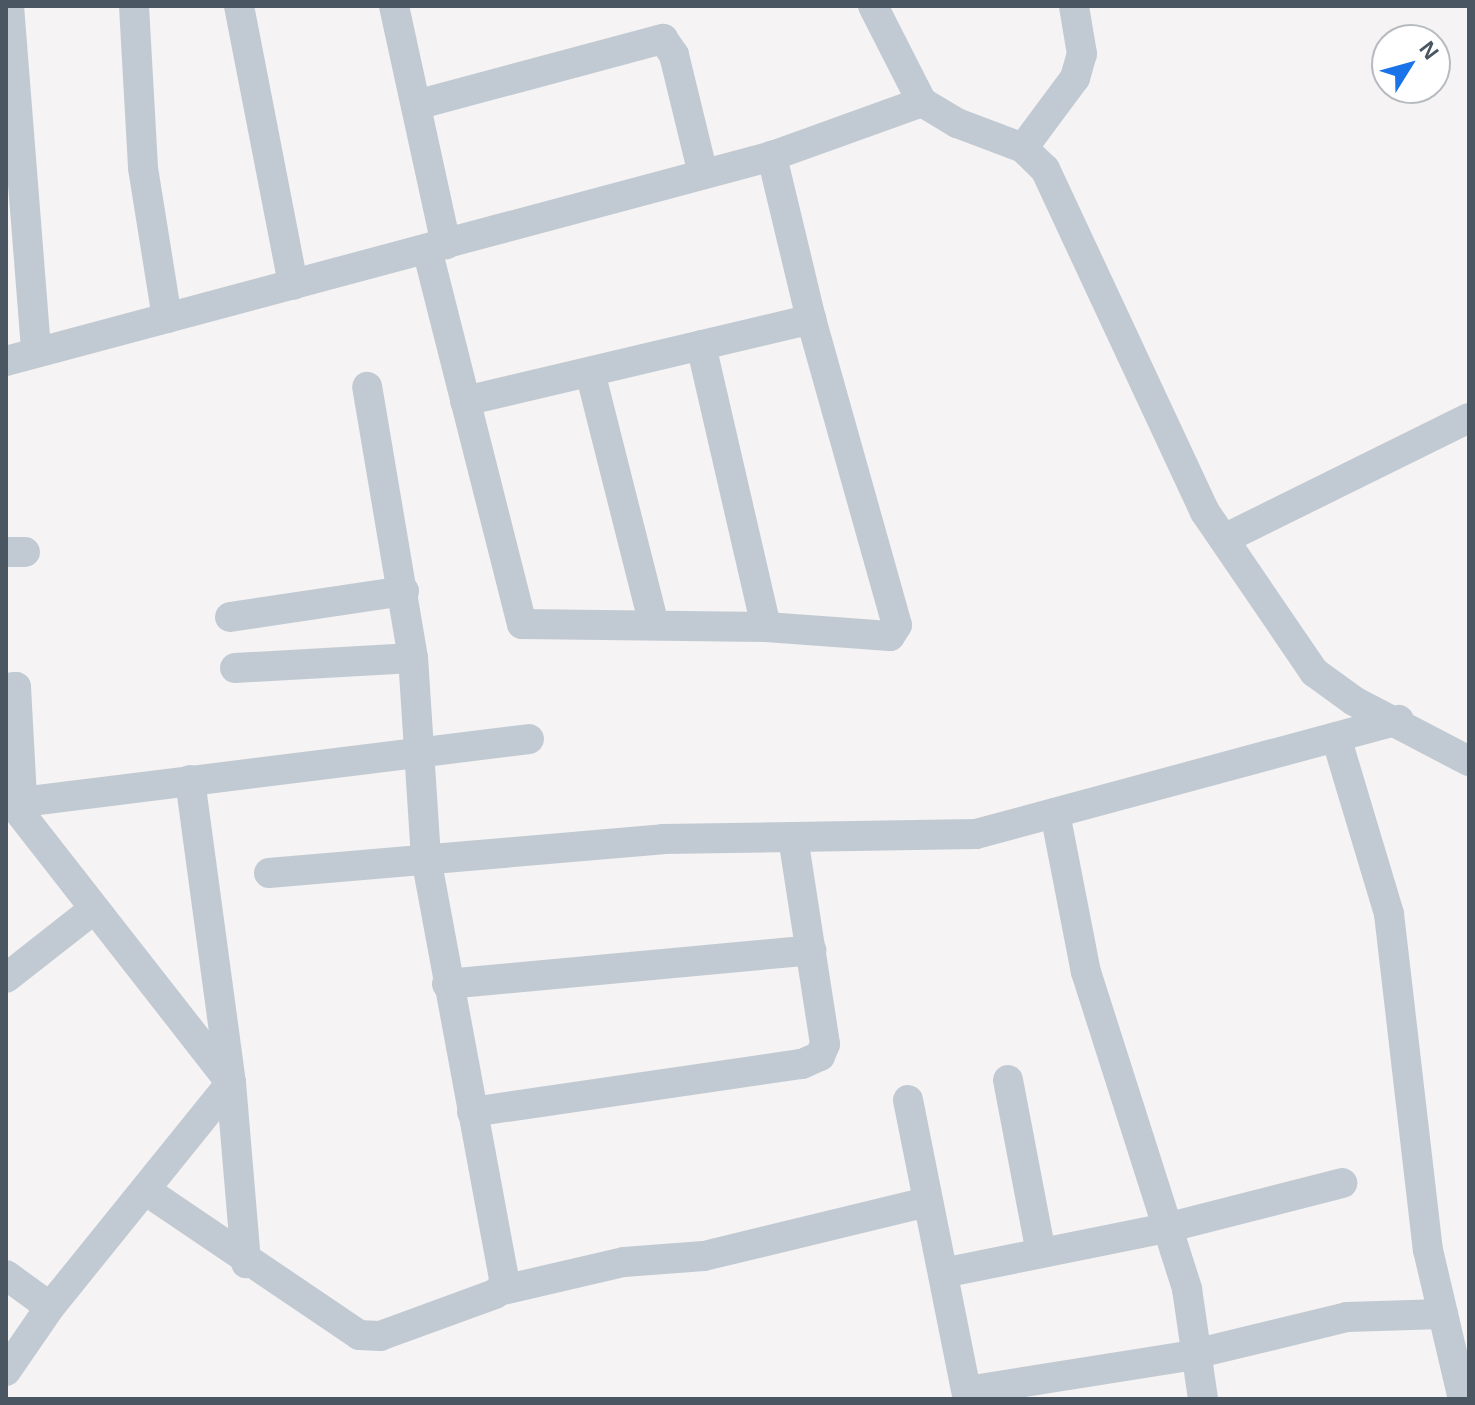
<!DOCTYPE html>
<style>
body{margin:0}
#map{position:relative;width:1475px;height:1405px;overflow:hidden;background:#f5f3f3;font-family:Arial,sans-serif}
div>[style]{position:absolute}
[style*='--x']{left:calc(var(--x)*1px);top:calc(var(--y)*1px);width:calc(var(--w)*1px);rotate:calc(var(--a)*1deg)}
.minor>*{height:30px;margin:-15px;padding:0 15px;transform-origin:15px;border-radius:15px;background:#c1cad2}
span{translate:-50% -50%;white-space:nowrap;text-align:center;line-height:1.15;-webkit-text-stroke:6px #fff;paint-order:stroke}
.frame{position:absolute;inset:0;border:8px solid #4a5661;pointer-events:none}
.north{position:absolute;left:1371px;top:24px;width:80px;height:80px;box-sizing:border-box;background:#fff;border:2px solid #b7bbc0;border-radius:50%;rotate:53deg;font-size:22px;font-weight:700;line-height:32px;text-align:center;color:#4a5661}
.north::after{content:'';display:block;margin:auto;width:28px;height:36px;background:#1a73e8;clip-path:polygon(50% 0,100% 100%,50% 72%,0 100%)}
</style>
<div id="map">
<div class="minor">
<i style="--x:9;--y:6;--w:347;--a:85.5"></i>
<i style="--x:134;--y:6;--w:162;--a:86.8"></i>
<i style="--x:143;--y:168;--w:152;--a:80.9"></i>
<i style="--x:239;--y:6;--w:284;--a:79"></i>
<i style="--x:394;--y:6;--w:244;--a:77.7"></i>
<i style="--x:873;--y:6;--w:108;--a:63"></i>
<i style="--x:922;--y:102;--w:41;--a:31"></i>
<i style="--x:957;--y:123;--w:71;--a:20.7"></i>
<i style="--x:1023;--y:148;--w:30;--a:44"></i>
<i style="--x:1045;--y:169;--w:378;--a:65"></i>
<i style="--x:1205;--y:512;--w:194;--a:55.7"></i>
<i style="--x:1314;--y:672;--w:49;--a:35.9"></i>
<i style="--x:1354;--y:701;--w:130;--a:27.6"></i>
<i style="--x:416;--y:105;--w:256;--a:-15"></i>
<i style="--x:663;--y:39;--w:19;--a:55"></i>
<i style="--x:674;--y:55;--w:122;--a:76.3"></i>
<i style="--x:1023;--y:148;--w:87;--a:-53.4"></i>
<i style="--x:1075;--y:78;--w:25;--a:-74"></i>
<i style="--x:1082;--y:54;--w:49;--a:-99.5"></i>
<i style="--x:427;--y:249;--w:387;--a:75.8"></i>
<i style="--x:522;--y:624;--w:244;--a:0.7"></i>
<i style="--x:766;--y:627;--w:124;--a:4.2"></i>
<i style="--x:890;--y:636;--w:13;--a:-58"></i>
<i style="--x:897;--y:625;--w:318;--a:-105.7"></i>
<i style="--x:811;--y:319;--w:168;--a:-103.5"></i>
<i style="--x:701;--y:345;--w:289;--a:77"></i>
<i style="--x:6;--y:361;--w:793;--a:-14.98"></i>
<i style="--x:772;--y:156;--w:159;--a:-19.8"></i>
<i style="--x:590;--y:372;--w:261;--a:75.8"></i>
<i style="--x:465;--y:401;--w:356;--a:-13.3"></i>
<i style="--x:1224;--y:539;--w:273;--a:-26.3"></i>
<i style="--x:6;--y:552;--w:19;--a:0"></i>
<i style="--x:230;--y:617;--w:176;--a:-8.5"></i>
<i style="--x:235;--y:668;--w:178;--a:-3.2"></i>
<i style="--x:6;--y:688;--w:10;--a:-6"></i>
<i style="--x:16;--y:687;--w:112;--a:86.9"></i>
<i style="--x:1336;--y:737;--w:185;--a:73.3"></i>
<i style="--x:1389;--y:914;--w:338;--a:83.4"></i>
<i style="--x:1428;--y:1250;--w:153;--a:76.8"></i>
<i style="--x:190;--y:780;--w:306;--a:82.3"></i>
<i style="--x:231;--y:1083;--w:181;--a:85.2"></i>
<i style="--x:6;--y:804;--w:527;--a:-7.08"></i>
<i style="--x:1055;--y:813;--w:162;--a:79"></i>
<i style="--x:1086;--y:972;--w:333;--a:72.3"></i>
<i style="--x:1187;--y:1289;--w:111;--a:81.7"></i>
<i style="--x:269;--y:873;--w:395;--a:-4.9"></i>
<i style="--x:663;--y:839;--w:313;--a:-0.9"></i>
<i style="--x:976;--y:834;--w:438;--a:-15.1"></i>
<i style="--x:6;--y:978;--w:112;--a:-38.1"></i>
<i style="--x:447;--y:984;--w:366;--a:-5.3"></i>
<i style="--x:1008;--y:1080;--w:176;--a:79.2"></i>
<i style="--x:908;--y:1100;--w:305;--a:78.7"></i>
<i style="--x:472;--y:1112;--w:333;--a:-8.3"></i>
<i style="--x:802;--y:1064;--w:20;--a:-24"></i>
<i style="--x:820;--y:1056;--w:13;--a:-67"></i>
<i style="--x:825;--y:1044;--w:209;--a:-98.8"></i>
<i style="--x:145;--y:1190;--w:258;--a:34.1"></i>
<i style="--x:359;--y:1335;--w:21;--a:3"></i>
<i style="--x:380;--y:1336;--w:122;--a:-20.1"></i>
<i style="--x:495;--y:1294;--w:14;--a:-45"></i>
<i style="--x:505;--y:1284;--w:433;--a:-100.5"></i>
<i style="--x:426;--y:858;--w:200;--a:-93.7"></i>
<i style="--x:413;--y:658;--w:275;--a:-99.6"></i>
<i style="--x:943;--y:1273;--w:227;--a:-11.4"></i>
<i style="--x:1166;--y:1228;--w:182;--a:-14.3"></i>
<i style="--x:6;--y:1275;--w:54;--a:36"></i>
<i style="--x:499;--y:1291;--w:128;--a:-13.1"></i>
<i style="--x:624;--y:1262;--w:80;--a:-4.3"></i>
<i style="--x:704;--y:1256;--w:230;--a:-13.6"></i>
<i style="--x:6;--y:1371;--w:78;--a:-55.5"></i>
<i style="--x:50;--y:1307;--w:288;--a:-51.1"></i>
<i style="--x:231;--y:1083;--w:358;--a:-128"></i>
<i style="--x:967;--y:1391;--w:218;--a:-9"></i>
<i style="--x:1182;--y:1357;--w:170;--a:-13.6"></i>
<i style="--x:1347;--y:1317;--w:96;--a:-1.8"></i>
</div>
<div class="frame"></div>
<div class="north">N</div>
</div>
